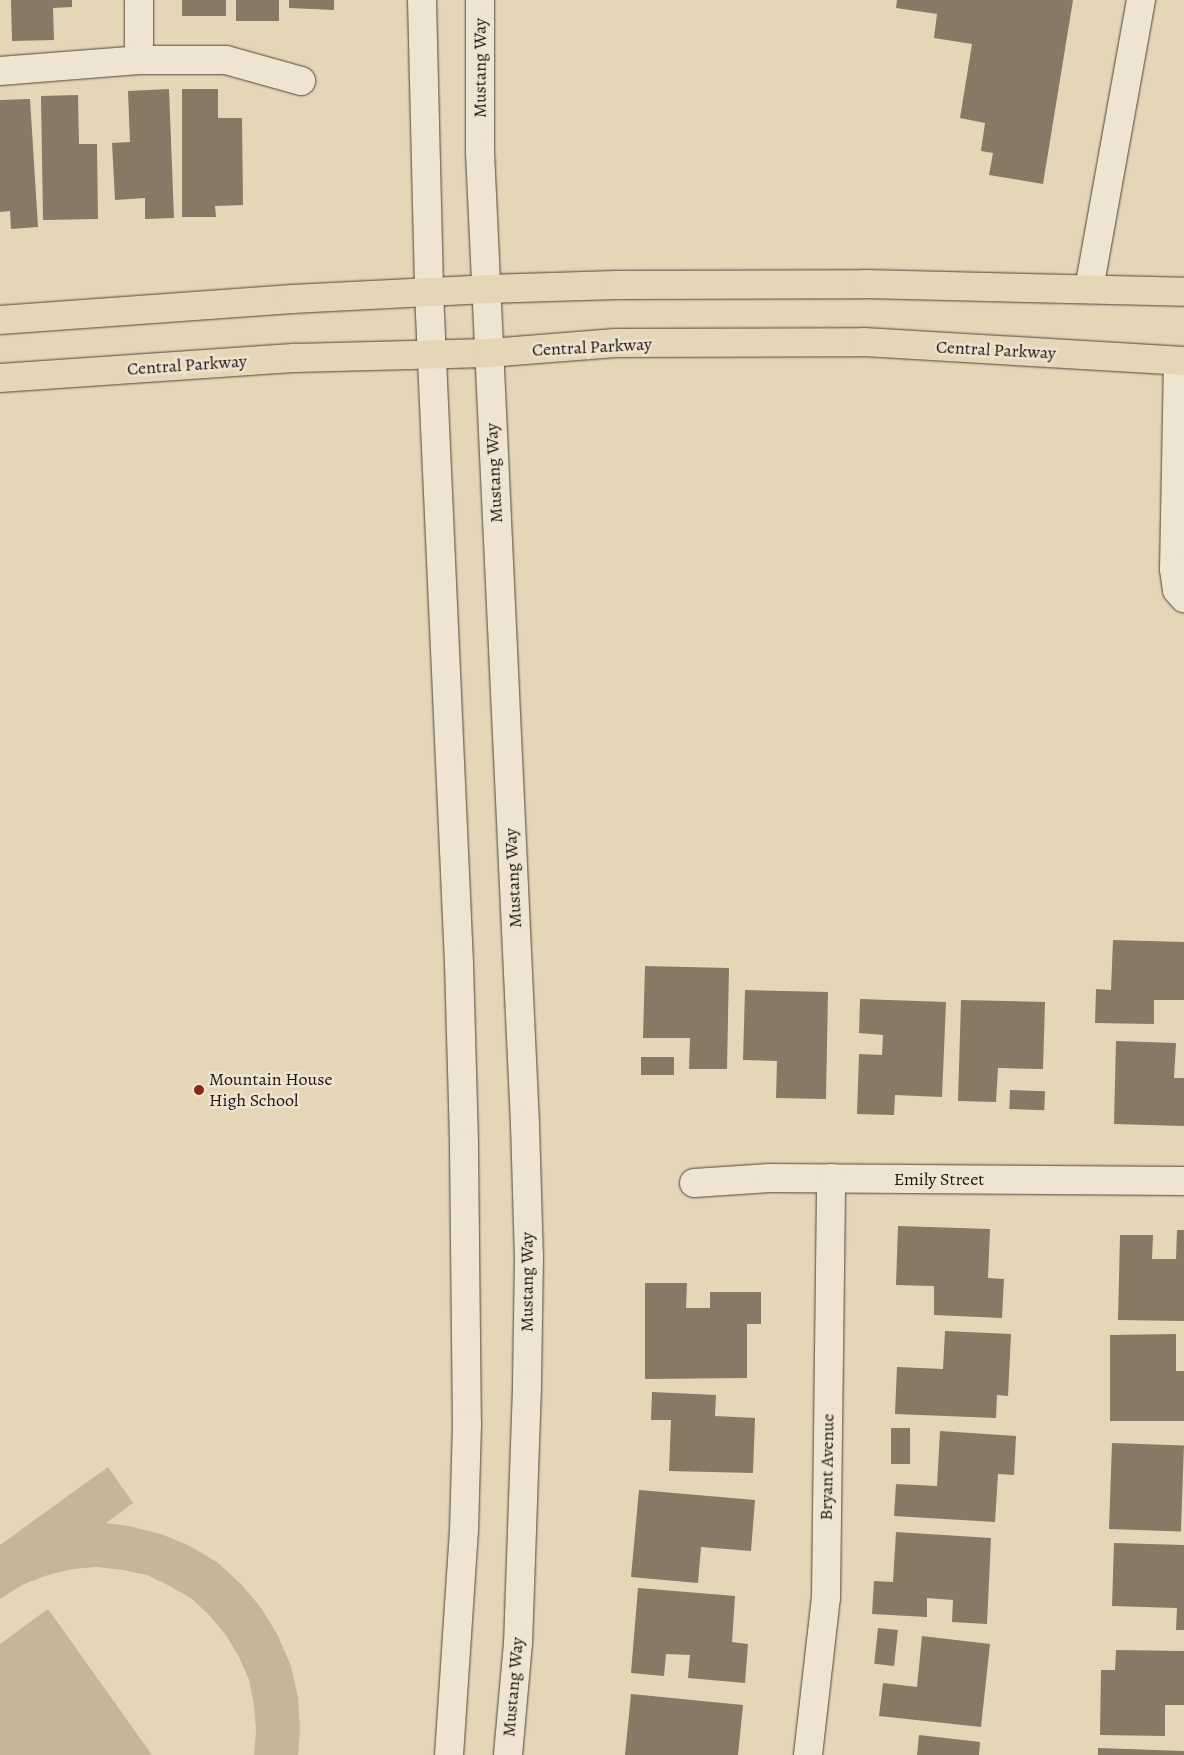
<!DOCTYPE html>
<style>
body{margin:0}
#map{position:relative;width:1184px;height:1755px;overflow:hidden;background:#e5d6b8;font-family:Alegreya,serif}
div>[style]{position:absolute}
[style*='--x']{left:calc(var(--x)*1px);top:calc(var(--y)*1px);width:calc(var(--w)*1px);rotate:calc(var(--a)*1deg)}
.green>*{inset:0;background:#c4b59b}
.building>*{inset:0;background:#867966;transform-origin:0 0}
.roads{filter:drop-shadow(0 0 1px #514438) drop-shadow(0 0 1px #514438)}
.minor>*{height:28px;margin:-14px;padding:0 14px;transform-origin:14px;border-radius:14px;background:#eee4d1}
.major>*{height:28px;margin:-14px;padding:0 14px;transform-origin:14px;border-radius:14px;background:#e5d6b8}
.dots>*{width:14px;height:14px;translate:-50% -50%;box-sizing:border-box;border:2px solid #eee4d1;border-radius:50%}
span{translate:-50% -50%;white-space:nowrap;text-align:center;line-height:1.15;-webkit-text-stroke:5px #eee4d1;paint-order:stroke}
.street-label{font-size:18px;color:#20140d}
.poi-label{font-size:18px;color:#20140d}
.left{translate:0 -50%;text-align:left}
</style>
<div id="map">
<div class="green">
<i style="clip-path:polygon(108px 1467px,133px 1503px,106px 1523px,129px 1526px,161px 1534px,190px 1546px,218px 1563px,241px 1584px,262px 1609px,278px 1636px,291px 1666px,298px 1697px,300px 1730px,298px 1755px,254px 1755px,256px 1730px,254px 1705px,249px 1680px,239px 1657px,226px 1635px,210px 1616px,192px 1599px,170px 1586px,147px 1575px,123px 1570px,97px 1567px,72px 1569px,48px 1575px,24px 1584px,0 1599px,0 1545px)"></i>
<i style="clip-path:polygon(48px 1609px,152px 1755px,0 1755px,0 1644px)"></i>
</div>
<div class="building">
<i style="clip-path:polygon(11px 0,72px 0,72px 7px,53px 8px,54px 40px,12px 41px)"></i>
<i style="left:182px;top:0;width:44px;height:16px"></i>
<i style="left:236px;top:0;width:43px;height:21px"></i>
<i style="clip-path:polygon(289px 0,334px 0,334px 10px,289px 8px)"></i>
<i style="clip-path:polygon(897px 0,1073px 0,1043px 184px,989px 175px,993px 153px,981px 151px,985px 123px,960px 118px,972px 44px,934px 38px,937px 14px,896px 8px)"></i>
<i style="clip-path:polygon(169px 89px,174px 218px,145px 219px,145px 198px,115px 200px,112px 143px,130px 142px,128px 91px)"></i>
<i style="clip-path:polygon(182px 89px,218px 89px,218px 118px,242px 118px,243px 205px,215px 206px,216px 217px,182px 217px)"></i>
<i style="clip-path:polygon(78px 95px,79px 144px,97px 144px,98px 219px,43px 220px,41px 96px)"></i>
<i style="clip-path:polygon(30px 99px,38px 227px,11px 229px,10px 211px,0 212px,0 100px)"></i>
<i style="clip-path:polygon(1113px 940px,1184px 942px,1184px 1000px,1154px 1000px,1154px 1024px,1095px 1023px,1096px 989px,1111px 990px)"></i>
<i style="clip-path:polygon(645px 966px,729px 968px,727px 1069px,689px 1069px,690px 1038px,643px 1038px)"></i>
<i style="clip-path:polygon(745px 990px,828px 992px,826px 1099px,776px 1098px,777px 1061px,743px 1060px)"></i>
<i style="clip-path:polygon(860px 999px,946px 1002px,942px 1097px,895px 1095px,894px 1115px,857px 1114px,859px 1054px,882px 1055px,883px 1035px,859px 1033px)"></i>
<i style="clip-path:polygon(961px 1000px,1045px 1002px,1043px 1069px,998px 1068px,996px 1102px,958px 1101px)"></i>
<i style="clip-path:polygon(1116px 1041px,1176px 1043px,1174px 1078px,1184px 1078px,1184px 1126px,1114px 1124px)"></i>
<i style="left:641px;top:1057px;width:33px;height:18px"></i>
<i style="left:1010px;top:1090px;width:35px;height:19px;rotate:2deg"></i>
<i style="clip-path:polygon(898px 1226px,990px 1229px,988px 1278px,1004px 1279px,1002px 1318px,934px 1315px,934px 1286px,896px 1285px)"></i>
<i style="clip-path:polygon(1177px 1230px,1184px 1230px,1184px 1321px,1118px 1320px,1120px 1235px,1153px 1235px,1152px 1259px,1176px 1259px)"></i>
<i style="clip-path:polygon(645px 1283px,687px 1283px,686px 1308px,710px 1308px,710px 1292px,761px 1292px,761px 1324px,747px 1324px,747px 1378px,645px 1379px)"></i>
<i style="clip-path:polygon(945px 1331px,1011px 1334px,1008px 1396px,997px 1395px,996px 1418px,895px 1414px,897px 1367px,943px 1369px)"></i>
<i style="clip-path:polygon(1176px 1334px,1176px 1371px,1184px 1371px,1184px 1421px,1110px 1421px,1110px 1335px)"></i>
<i style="clip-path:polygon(652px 1392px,716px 1395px,715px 1416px,755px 1418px,753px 1473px,669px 1471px,671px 1420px,651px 1420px)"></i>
<i style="left:891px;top:1428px;width:19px;height:36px"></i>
<i style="clip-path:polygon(940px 1431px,1016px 1436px,1014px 1475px,998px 1474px,995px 1522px,894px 1516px,896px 1484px,937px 1486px)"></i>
<i style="left:1112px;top:1443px;width:72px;height:86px;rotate:2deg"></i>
<i style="clip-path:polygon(639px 1490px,755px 1500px,751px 1551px,701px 1547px,698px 1583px,631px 1577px)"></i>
<i style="clip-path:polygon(896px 1532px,991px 1538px,987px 1624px,952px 1622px,953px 1600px,927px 1598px,927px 1617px,872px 1614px,874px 1581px,893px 1582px)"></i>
<i style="clip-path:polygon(1114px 1543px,1184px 1545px,1184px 1630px,1176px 1630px,1177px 1608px,1112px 1606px)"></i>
<i style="clip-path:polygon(638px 1588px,735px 1596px,732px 1642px,748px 1644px,745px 1683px,688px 1678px,690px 1655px,666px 1654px,664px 1676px,631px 1673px)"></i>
<i style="left:878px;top:1628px;width:20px;height:36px;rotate:6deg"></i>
<i style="clip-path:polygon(922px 1636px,990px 1644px,981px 1727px,879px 1716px,883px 1683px,917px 1687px)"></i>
<i style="clip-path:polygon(1116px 1650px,1184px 1651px,1184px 1705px,1165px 1705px,1165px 1736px,1100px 1735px,1101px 1670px,1115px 1670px)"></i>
<i style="clip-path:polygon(631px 1694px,743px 1705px,738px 1755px,625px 1755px)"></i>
<i style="clip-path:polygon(919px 1735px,980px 1742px,979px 1755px,917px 1755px)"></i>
<i style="clip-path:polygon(1098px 1748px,1184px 1751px,1184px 1755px,1098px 1755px)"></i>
</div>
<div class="roads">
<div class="minor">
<i style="--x:139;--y:0;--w:60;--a:90"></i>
<i style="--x:422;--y:0;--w:292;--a:88.6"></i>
<i style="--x:429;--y:292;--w:672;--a:87.44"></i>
<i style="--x:459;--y:963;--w:183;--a:88.4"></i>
<i style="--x:464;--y:1146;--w:278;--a:89.4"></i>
<i style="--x:467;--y:1424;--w:106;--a:91.6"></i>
<i style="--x:464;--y:1530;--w:225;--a:93.8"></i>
<i style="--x:480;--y:0;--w:152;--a:90"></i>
<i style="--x:480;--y:152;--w:974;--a:87.35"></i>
<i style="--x:525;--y:1125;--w:131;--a:88.3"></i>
<i style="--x:529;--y:1256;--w:131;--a:90.9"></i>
<i style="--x:527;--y:1387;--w:256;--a:92"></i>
<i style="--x:518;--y:1643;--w:112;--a:95.1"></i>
<i style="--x:0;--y:71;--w:139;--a:-4.5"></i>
<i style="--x:139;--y:60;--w:87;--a:0"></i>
<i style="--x:226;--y:60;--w:78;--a:15.6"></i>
<i style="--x:1089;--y:289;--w:294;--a:-79.8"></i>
<i style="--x:1178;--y:361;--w:208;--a:91.1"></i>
<i style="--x:1174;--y:569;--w:21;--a:82"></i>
<i style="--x:1177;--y:590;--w:11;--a:49"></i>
<i style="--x:694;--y:1183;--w:76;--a:-3.8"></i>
<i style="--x:770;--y:1178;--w:414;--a:0.4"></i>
<i style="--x:808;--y:1755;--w:158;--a:-83.5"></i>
<i style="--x:826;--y:1598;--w:420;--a:-89.3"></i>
</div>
<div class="major">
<i style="--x:0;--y:320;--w:293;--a:-4.1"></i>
<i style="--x:292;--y:299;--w:195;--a:-2.9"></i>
<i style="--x:487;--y:289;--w:129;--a:-1.8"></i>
<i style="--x:616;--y:285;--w:249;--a:-0.2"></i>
<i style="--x:865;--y:284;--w:319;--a:1.4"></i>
<i style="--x:0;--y:378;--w:297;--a:-3.9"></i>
<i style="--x:296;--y:358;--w:192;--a:-1.5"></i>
<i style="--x:488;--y:353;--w:128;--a:-4.5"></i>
<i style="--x:616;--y:343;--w:248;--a:-0.2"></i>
<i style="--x:864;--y:342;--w:321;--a:3.4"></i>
</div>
</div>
<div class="dots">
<i style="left:199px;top:1090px;background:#8f2418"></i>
</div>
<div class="street-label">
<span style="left:480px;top:68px;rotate:-90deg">Mustang Way</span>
<span style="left:592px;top:347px;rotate:-3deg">Central Parkway</span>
<span style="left:996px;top:350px;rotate:3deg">Central Parkway</span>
<span style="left:187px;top:365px;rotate:-4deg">Central Parkway</span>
<span style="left:494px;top:473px;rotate:-93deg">Mustang Way</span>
<span style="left:513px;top:878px;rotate:-93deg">Mustang Way</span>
<span style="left:939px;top:1179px">Emily Street</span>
<span style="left:527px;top:1282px;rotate:-90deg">Mustang Way</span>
<span style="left:827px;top:1467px;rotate:-89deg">Bryant Avenue</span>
<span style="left:513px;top:1687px;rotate:-85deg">Mustang Way</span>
</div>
<div class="poi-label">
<span class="left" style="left:209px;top:1090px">Mountain House<br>High School</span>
</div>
</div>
